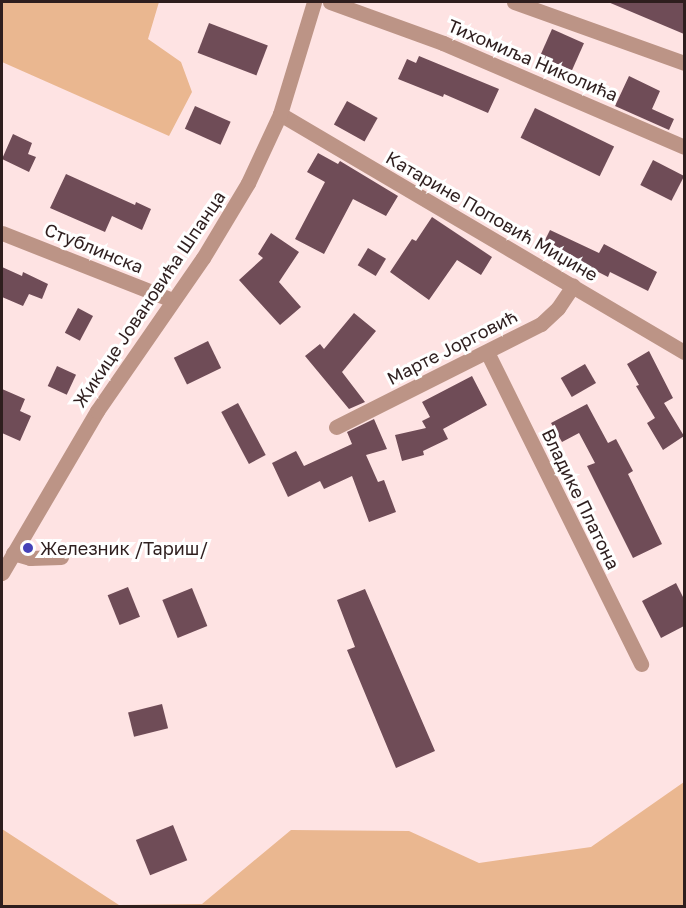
<!DOCTYPE html>
<meta charset="utf-8">
<style>
body{margin:0}
#map{position:relative;width:686px;height:908px;overflow:hidden;background:#fee3e3;font-family:"Golos Text",sans-serif}
div>[style]{position:absolute}
[style*='--x']{left:calc(var(--x)*1px);top:calc(var(--y)*1px);width:calc(var(--w)*1px);rotate:calc(var(--a)*1deg)}
.green>*{inset:0;background:#eab790}
.building>*{inset:0;background:#6f4c57;transform-origin:0 0}
.street>*{height:15px;margin:-7.5px;padding:0 7.5px;transform-origin:7.5px;border-radius:7.5px;background:#bc9486}
.dots>*{width:16px;height:16px;translate:-50% -50%;box-sizing:border-box;border:3px solid #fff;border-radius:50%}
span{translate:-50% -50%;white-space:nowrap;text-align:center;line-height:1.15;-webkit-text-stroke:6px #fff;paint-order:stroke}
.street-label{font-size:18px;color:#2e1e1e}
.poi-label{font-size:18px;color:#2e1e1e}
.left{translate:0 -50%;text-align:left}
.frame{position:absolute;inset:0;border:3px solid #2e1e1e;pointer-events:none}
</style>
<div id="map">
<div class="green">
<i style="clip-path:polygon(2px 2px,159px 2px,148px 39px,181px 62px,192px 92px,169px 136px,2px 62px)"></i>
<i style="clip-path:polygon(684px 782px,684px 906px,2px 906px,2px 829px,119px 905px,202px 904px,291px 830px,409px 831px,479px 863px,591px 847px)"></i>
</div>
<div class="building">
<i style="clip-path:polygon(608px 2px,684px 2px,684px 34px)"></i>
<i style="left:209px;top:23px;width:63px;height:32px;rotate:21deg"></i>
<i style="left:552px;top:29px;width:35px;height:30px;rotate:24deg"></i>
<i style="clip-path:polygon(419px 56px,499px 89px,488px 113px,444px 94px,443px 97px,398px 79px,407px 59px,416px 63px)"></i>
<i style="clip-path:polygon(629px 76px,660px 91px,652px 109px,674px 119px,669px 130px,615px 106px)"></i>
<i style="left:347px;top:101px;width:35px;height:27px;rotate:29deg"></i>
<i style="left:195px;top:106px;width:39px;height:25px;rotate:24deg"></i>
<i style="left:535px;top:108px;width:88px;height:33px;rotate:26deg"></i>
<i style="clip-path:polygon(13px 134px,32px 143px,28px 154px,36px 157px,29px 172px,2px 159px)"></i>
<i style="clip-path:polygon(318px 153px,338px 164px,340px 161px,398px 196px,386px 216px,353px 199px,324px 254px,295px 239px,325px 182px,307px 172px)"></i>
<i style="left:653px;top:160px;width:35px;height:28px;rotate:27deg"></i>
<i style="clip-path:polygon(66px 174px,135px 205px,136px 202px,151px 209px,142px 230px,112px 216px,105px 232px,50px 208px)"></i>
<i style="clip-path:polygon(432px 217px,492px 257px,481px 275px,457px 260px,429px 300px,390px 272px,412px 239px,416px 241px)"></i>
<i style="clip-path:polygon(550px 230px,599px 253px,604px 244px,657px 272px,648px 291px,610px 272px,608px 277px,575px 260px,573px 263px,541px 248px)"></i>
<i style="clip-path:polygon(271px 233px,299px 252px,279px 282px,301px 307px,280px 325px,239px 280px,263px 258px,258px 254px)"></i>
<i style="left:368px;top:248px;width:21px;height:20px;rotate:31deg"></i>
<i style="clip-path:polygon(2px 267px,22px 276px,23px 272px,48px 284px,42px 299px,29px 294px,23px 306px,2px 297px)"></i>
<i style="left:78px;top:308px;width:17px;height:28px;rotate:28deg"></i>
<i style="clip-path:polygon(354px 313px,376px 331px,342px 372px,365px 402px,349px 409px,305px 356px,320px 344px,324px 349px)"></i>
<i style="left:208px;top:341px;width:30px;height:38px;rotate:64deg"></i>
<i style="clip-path:polygon(649px 351px,673px 398px,664px 403px,684px 436px,663px 450px,647px 423px,655px 418px,636px 386px,639px 385px,627px 364px)"></i>
<i style="left:585px;top:364px;width:22px;height:28px;rotate:60deg"></i>
<i style="left:57px;top:366px;width:21px;height:22px;rotate:25deg"></i>
<i style="clip-path:polygon(472px 376px,487px 405px,443px 429px,448px 439px,423px 451px,424px 455px,402px 461px,395px 435px,426px 428px,422px 421px,430px 417px,422px 402px)"></i>
<i style="clip-path:polygon(2px 389px,25px 399px,20px 411px,31px 416px,20px 441px,2px 433px)"></i>
<i style="left:238px;top:403px;width:59px;height:19px;rotate:62deg"></i>
<i style="clip-path:polygon(587px 404px,608px 443px,616px 439px,633px 471px,628px 474px,662px 544px,633px 558px,587px 466px,595px 463px,579px 433px,562px 442px,551px 423px)"></i>
<i style="clip-path:polygon(374px 419px,387px 449px,366px 455px,378px 482px,384px 480px,396px 512px,369px 522px,352px 476px,324px 489px,320px 481px,288px 497px,272px 463px,296px 451px,304px 466px,352px 444px,347px 432px)"></i>
<i style="clip-path:polygon(676px 583px,684px 599px,684px 626px,661px 638px,642px 601px)"></i>
<i style="left:128px;top:587px;width:32px;height:22px;rotate:68deg"></i>
<i style="left:192px;top:588px;width:41px;height:32px;rotate:68deg"></i>
<i style="clip-path:polygon(365px 589px,435px 751px,396px 768px,347px 650px,355px 647px,337px 600px)"></i>
<i style="left:162px;top:704px;width:25px;height:35px;rotate:76deg"></i>
<i style="left:173px;top:825px;width:38px;height:40px;rotate:68deg"></i>
</div>
<div class="street">
<i style="--x:330;--y:2;--w:120;--a:19.9"></i>
<i style="--x:443;--y:43;--w:262;--a:23.3"></i>
<i style="--x:514;--y:2;--w:181;--a:19.7"></i>
<i style="--x:280;--y:114;--w:469;--a:30.5"></i>
<i style="--x:2;--y:233;--w:183;--a:21.5"></i>
<i style="--x:487;--y:352;--w:348;--a:63.7"></i>
<i style="--x:336;--y:427;--w:229;--a:-26.7"></i>
<i style="--x:541;--y:324;--w:23;--a:-43"></i>
<i style="--x:558;--y:308;--w:27;--a:-56"></i>
<i style="--x:13;--y:553;--w:18;--a:16"></i>
<i style="--x:30;--y:558;--w:31;--a:-2"></i>
<i style="--x:2;--y:573;--w:188;--a:-59.6"></i>
<i style="--x:97;--y:411;--w:186;--a:-55.3"></i>
<i style="--x:203;--y:258;--w:87;--a:-59"></i>
<i style="--x:248;--y:183;--w:76;--a:-65.1"></i>
<i style="--x:280;--y:114;--w:117;--a:-73.1"></i>
</div>
<div class="dots">
<i style="left:28px;top:548px;background:#4642b8"></i>
</div>
<div class="street-label">
<span style="left:533px;top:60px;rotate:23deg">Тихомиља Николића</span>
<span style="left:492px;top:216px;rotate:30deg">Катарине Поповић Миџине</span>
<span style="left:94px;top:248px;rotate:22deg">Стублинска</span>
<span style="left:149px;top:299px;rotate:-56deg">Жикице Јовановића Шпанца</span>
<span style="left:452px;top:347px;rotate:-27deg">Марте Јорговић</span>
<span style="left:581px;top:499px;rotate:64deg">Владике Платона</span>
</div>
<div class="poi-label">
<span class="left" style="left:40px;top:548px">Железник /Тариш/</span>
</div>
<div class="frame"></div>
</div>
